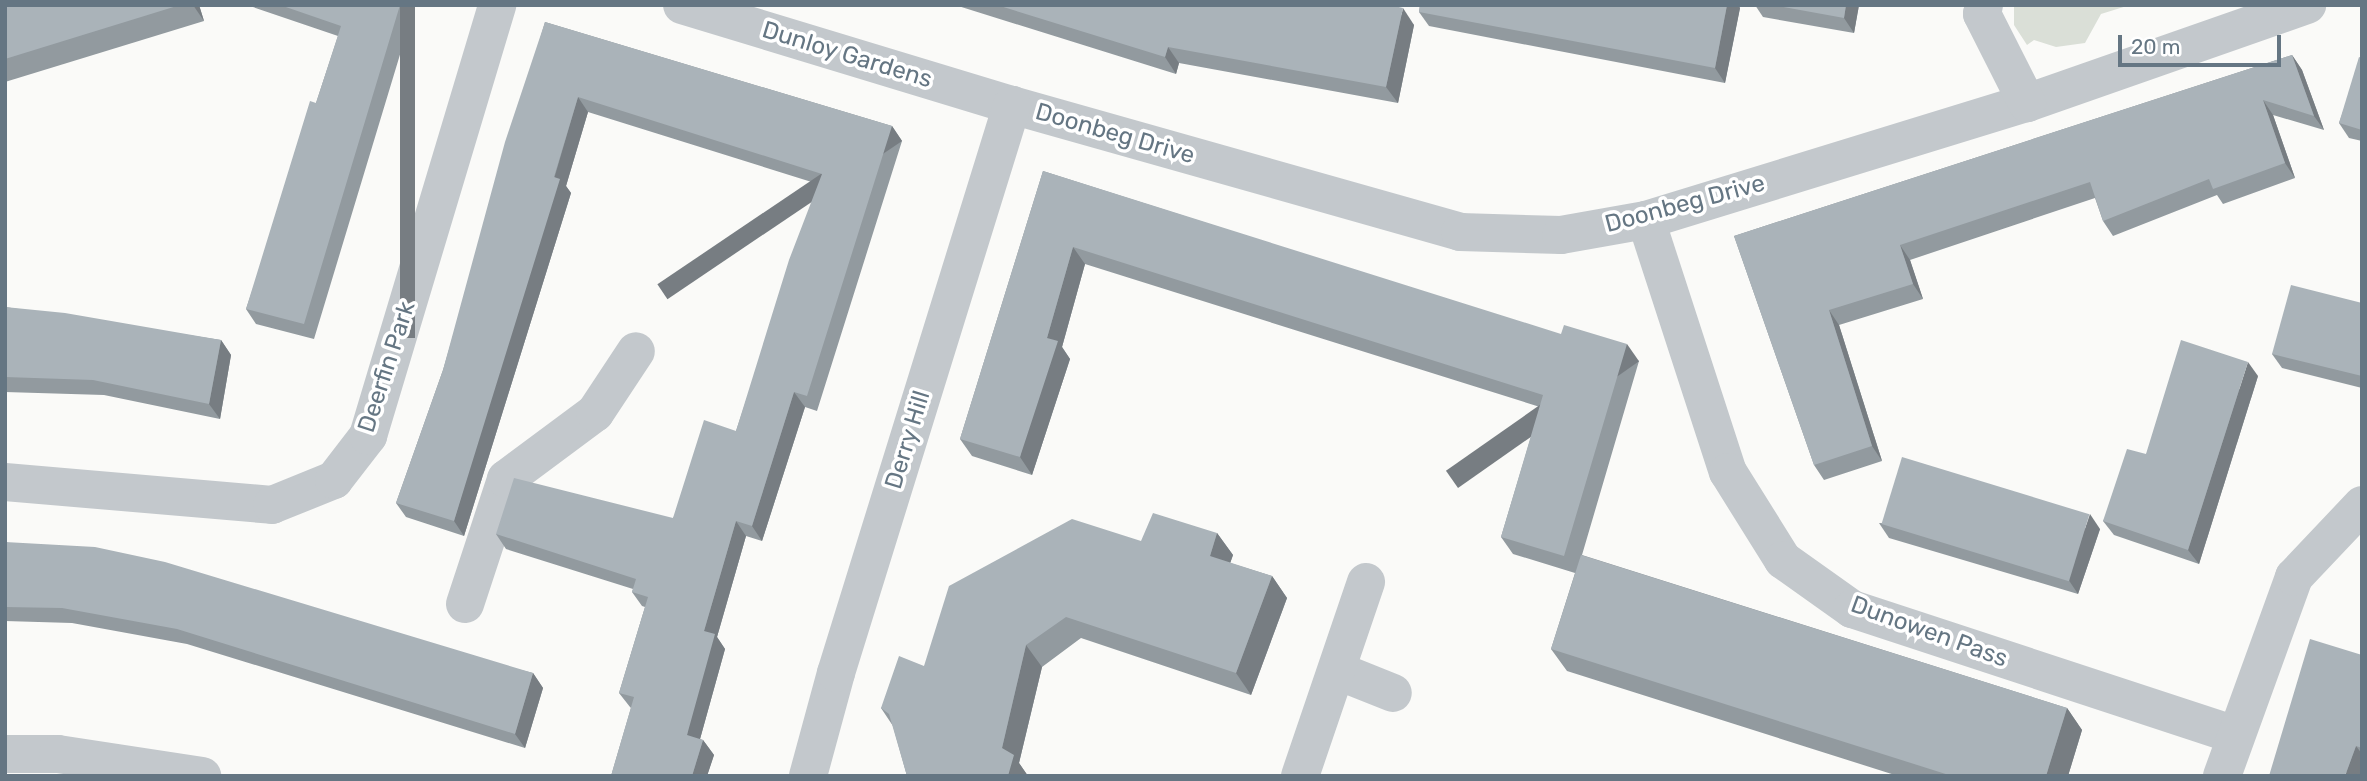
<!DOCTYPE html>
<style>
body{margin:0}
#map{position:relative;width:2367px;height:781px;overflow:hidden;background:#fafaf8;font-family:Rubik,sans-serif}
div>[style]{position:absolute}
[style*='--x']{left:calc(var(--x)*1px);top:calc(var(--y)*1px);width:calc(var(--w)*1px);rotate:calc(var(--a)*1deg)}
.green>*{inset:0;background:#dadfd7}
.minor>*{height:38px;margin:-19px;padding:0 19px;transform-origin:19px;border-radius:19px;background:#c3c8cc}
.wall>*{inset:0;background:#929a9f}
.shaded-wall>*{inset:0;background:#777d82;transform-origin:0 0}
.building>*{inset:0;background:#aab3b9;transform-origin:0 0}
span{translate:-50% -50%;white-space:nowrap;text-align:center;line-height:1.15;-webkit-text-stroke:7px #fff;paint-order:stroke}
.street-label{font-size:24px;color:#657683}
.frame{position:absolute;inset:0;border:7px solid #657683;pointer-events:none}
.scale{position:absolute;left:2118px;top:35px;width:163px;height:32px;box-sizing:border-box;border:4px solid #657683;border-top:0;padding-left:9px;font-size:21px;line-height:24px;white-space:nowrap;color:#657683;-webkit-text-stroke:5px #fff;paint-order:stroke}
</style>
<div id="map">
<div class="green">
<i style="clip-path:polygon(2014px 5px,2130px 5px,2101px 14px,2085px 43px,2056px 47px,2034px 40px,2027px 45px,2014px 25px)"></i>
</div>
<div class="minor">
<i style="--x:682;--y:5;--w:345;--a:16.9"></i>
<i style="--x:1012;--y:105;--w:466;--a:15.8"></i>
<i style="--x:1460;--y:232;--w:101;--a:1.7"></i>
<i style="--x:1561;--y:235;--w:86;--a:-10"></i>
<i style="--x:1646;--y:220;--w:399;--a:-17.1"></i>
<i style="--x:2027;--y:103;--w:297;--a:-19.3"></i>
<i style="--x:1984;--y:5;--w:9;--a:103"></i>
<i style="--x:1982;--y:14;--w:100;--a:63.2"></i>
<i style="--x:1646;--y:220;--w:265;--a:72"></i>
<i style="--x:1728;--y:472;--w:104;--a:58"></i>
<i style="--x:1783;--y:560;--w:85;--a:35.4"></i>
<i style="--x:1852;--y:609;--w:403;--a:18.2"></i>
<i style="--x:5;--y:482;--w:268;--a:4.9"></i>
<i style="--x:272;--y:505;--w:67;--a:-22"></i>
<i style="--x:334;--y:480;--w:56;--a:-52.3"></i>
<i style="--x:368;--y:436;--w:450;--a:-73.3"></i>
<i style="--x:465;--y:604;--w:132;--a:-71.8"></i>
<i style="--x:506;--y:479;--w:111;--a:-36.6"></i>
<i style="--x:595;--y:413;--w:74;--a:-56.5"></i>
<i style="--x:1338;--y:671;--w:59;--a:21.8"></i>
<i style="--x:5;--y:754;--w:53;--a:0"></i>
<i style="--x:58;--y:754;--w:146;--a:8.7"></i>
<i style="--x:808;--y:776;--w:107;--a:-74.8"></i>
<i style="--x:836;--y:673;--w:595;--a:-72.78"></i>
<i style="--x:1300;--y:776;--w:205;--a:-71.2"></i>
<i style="--x:2222;--y:776;--w:212;--a:-70.1"></i>
<i style="--x:2294;--y:577;--w:99;--a:-46.6"></i>
</div>
<div class="wall">
<i style="clip-path:polygon(5px 5px,199px 5px,204px 21px,5px 82px)"></i>
<i style="clip-path:polygon(247px 5px,415px 5px,314px 339px,256px 324px,246px 309px,316px 103px,338px 36px)"></i>
<i style="clip-path:polygon(955px 5px,1390px 5px,1414px 25px,1398px 103px,1179px 63px,1176px 74px)"></i>
<i style="clip-path:polygon(1420px 5px,1738px 5px,1740px 8px,1725px 83px,1429px 26px,1419px 12px)"></i>
<i style="clip-path:polygon(1755px 5px,1859px 5px,1854px 33px,1763px 17px)"></i>
<i style="clip-path:polygon(545px 22px,892px 126px,902px 141px,817px 411px,805px 407px,762px 541px,746px 536px,717px 637px,725px 649px,700px 739px,703px 740px,714px 755px,707px 776px,611px 776px,631px 708px,630px 707px,619px 693px,645px 607px,642px 606px,632px 592px,633px 589px,506px 549px,496px 534px,673px 518px,736px 431px,818px 184px,588px 112px,566px 186px,571px 193px,464px 536px,406px 517px,396px 503px,443px 370px)"></i>
<i style="clip-path:polygon(2292px 55px,2302px 70px,2324px 130px,2273px 115px,2295px 178px,2223px 204px,2217px 195px,2113px 236px,2103px 221px,2095px 198px,1910px 260px,1923px 299px,1839px 325px,1882px 461px,1824px 480px,1814px 465px,1734px 236px)"></i>
<i style="clip-path:polygon(2362px 58px,2362px 141px,2349px 138px,2339px 123px)"></i>
<i style="clip-path:polygon(1043px 171px,1639px 361px,1582px 555px,2067px 708px,2082px 730px,2068px 776px,1898px 776px,1567px 671px,1551px 649px,1575px 573px,1513px 554px,1501px 537px,1540px 407px,1085px 264px,1062px 347px,1070px 359px,1032px 475px,972px 456px,960px 439px)"></i>
<i style="clip-path:polygon(2362px 303px,2362px 388px,2282px 368px,2272px 354px)"></i>
<i style="clip-path:polygon(5px 307px,221px 340px,231px 355px,220px 419px,104px 395px,5px 392px)"></i>
<i style="clip-path:polygon(2258px 376px,2199px 564px,2114px 535px,2103px 521px,2146px 454px)"></i>
<i style="clip-path:polygon(1879px 523px,2100px 529px,2078px 594px,1889px 538px)"></i>
<i style="clip-path:polygon(1217px 533px,1233px 555px,1230px 563px,1272px 576px,1287px 598px,1251px 695px,1081px 638px,1042px 667px,1019px 763px,1028px 776px,907px 776px,893px 726px,881px 708px,924px 666px)"></i>
<i style="clip-path:polygon(5px 542px,533px 673px,543px 688px,525px 748px,187px 644px,72px 623px,5px 621px)"></i>
<i style="clip-path:polygon(2362px 655px,2362px 772px,2269px 776px)"></i>
</div>
<div class="shaded-wall">
<i style="clip-path:polygon(193px 5px,199px 5px,204px 21px)"></i>
<i style="left:400px;top:5px;width:15px;height:333px"></i>
<i style="clip-path:polygon(1727px 5px,1738px 5px,1740px 8px,1725px 83px,1715px 68px)"></i>
<i style="clip-path:polygon(1846px 5px,1859px 5px,1854px 33px,1844px 18px)"></i>
<i style="clip-path:polygon(1403px 8px,1414px 25px,1398px 103px,1386px 87px)"></i>
<i style="clip-path:polygon(1168px 47px,1179px 63px,1176px 74px,1165px 57px)"></i>
<i style="clip-path:polygon(2292px 55px,2302px 70px,2324px 130px,2314px 116px)"></i>
<i style="clip-path:polygon(578px 97px,588px 112px,566px 186px,571px 193px,464px 536px,454px 521px)"></i>
<i style="clip-path:polygon(2263px 100px,2273px 115px,2295px 178px,2285px 163px)"></i>
<i style="left:892px;top:126px;width:18px;height:283px;rotate:56deg"></i>
<i style="clip-path:polygon(1900px 245px,1910px 260px,1923px 299px,1913px 284px)"></i>
<i style="clip-path:polygon(1073px 247px,1085px 264px,1062px 347px,1070px 359px,1032px 475px,1020px 457px,1047px 338px)"></i>
<i style="clip-path:polygon(1829px 310px,1839px 325px,1882px 461px,1872px 446px)"></i>
<i style="clip-path:polygon(221px 340px,231px 355px,220px 419px,209px 404px)"></i>
<i style="left:1627px;top:344px;width:21px;height:221px;rotate:55deg"></i>
<i style="clip-path:polygon(2248px 362px,2258px 376px,2199px 564px,2188px 550px)"></i>
<i style="clip-path:polygon(794px 392px,805px 407px,762px 541px,752px 526px)"></i>
<i style="clip-path:polygon(2090px 514px,2100px 529px,2078px 594px,2068px 579px)"></i>
<i style="clip-path:polygon(736px 521px,746px 536px,717px 637px,725px 649px,697px 750px,687px 735px,704px 631px)"></i>
<i style="clip-path:polygon(1217px 533px,1233px 555px,1225px 578px,1210px 556px)"></i>
<i style="clip-path:polygon(1272px 576px,1287px 598px,1251px 695px,1236px 673px)"></i>
<i style="clip-path:polygon(1026px 645px,1042px 667px,1019px 763px,1028px 776px,1008px 776px,1002px 748px)"></i>
<i style="clip-path:polygon(533px 673px,543px 688px,525px 748px,515px 734px)"></i>
<i style="clip-path:polygon(2067px 708px,2082px 730px,2068px 776px,2046px 776px)"></i>
<i style="clip-path:polygon(703px 740px,714px 755px,707px 776px,692px 776px)"></i>
<i style="clip-path:polygon(2356px 746px,2362px 754px,2362px 772px,2361px 776px,2345px 776px)"></i>
</div>
<div class="building">
<i style="clip-path:polygon(5px 5px,180px 5px,5px 59px)"></i>
<i style="clip-path:polygon(280px 5px,400px 5px,304px 324px,246px 309px,310px 101px,316px 103px,341px 26px)"></i>
<i style="clip-path:polygon(997px 5px,1390px 5px,1403px 8px,1386px 87px,1168px 47px,1165px 57px)"></i>
<i style="clip-path:polygon(1420px 5px,1727px 5px,1715px 68px,1419px 12px)"></i>
<i style="clip-path:polygon(1772px 5px,1846px 5px,1844px 18px)"></i>
<i style="clip-path:polygon(545px 22px,892px 126px,807px 396px,794px 392px,752px 526px,736px 521px,704px 631px,715px 634px,687px 735px,703px 740px,692px 776px,611px 776px,634px 697px,619px 693px,648px 597px,632px 592px,636px 579px,496px 534px,514px 478px,673px 518px,704px 420px,736px 431px,789px 260px,822px 174px,578px 97px,554px 177px,560px 179px,454px 521px,396px 503px,443px 370px,505px 142px)"></i>
<i style="clip-path:polygon(2292px 55px,2314px 116px,2263px 100px,2285px 163px,2213px 189px,2209px 179px,2103px 221px,2090px 182px,1900px 245px,1913px 284px,1829px 310px,1872px 446px,1814px 465px,1734px 236px)"></i>
<i style="clip-path:polygon(2359px 57px,2362px 58px,2362px 130px,2339px 123px)"></i>
<i style="clip-path:polygon(1043px 171px,1561px 334px,1564px 325px,1627px 344px,1564px 556px,1501px 537px,1543px 395px,1073px 247px,1047px 338px,1058px 341px,1020px 457px,960px 439px)"></i>
<i style="clip-path:polygon(2291px 285px,2362px 303px,2362px 376px,2272px 354px)"></i>
<i style="clip-path:polygon(5px 307px,65px 313px,221px 340px,209px 404px,93px 380px,5px 377px)"></i>
<i style="clip-path:polygon(2181px 340px,2248px 362px,2188px 550px,2103px 521px,2127px 449px,2146px 454px)"></i>
<i style="left:1902px;top:457px;width:196px;height:70px;rotate:17deg"></i>
<i style="clip-path:polygon(1153px 513px,1217px 533px,1210px 556px,1272px 576px,1236px 673px,1066px 617px,1026px 645px,1002px 748px,1014px 755px,1008px 776px,907px 776px,889px 714px,881px 708px,899px 656px,924px 666px,949px 586px,1072px 519px,1141px 541px)"></i>
<i style="clip-path:polygon(5px 542px,95px 547px,165px 562px,533px 673px,515px 734px,177px 629px,62px 608px,5px 607px)"></i>
<i style="clip-path:polygon(1581px 555px,2067px 708px,2046px 776px,1952px 776px,1551px 649px)"></i>
<i style="clip-path:polygon(2310px 639px,2362px 655px,2362px 748px,2356px 746px,2345px 776px,2269px 776px)"></i>
</div>
<div class="street-label">
<span style="left:847px;top:55px;rotate:17deg">Dunloy Gardens</span>
<span style="left:1115px;top:134px;rotate:16deg">Doonbeg Drive</span>
<span style="left:1685px;top:204px;rotate:-15deg">Doonbeg Drive</span>
<span style="left:387px;top:367px;rotate:-72deg">Deerfin Park</span>
<span style="left:908px;top:440px;rotate:-73deg">Derry Hill</span>
<span style="left:1929px;top:632px;rotate:20deg">Dunowen Pass</span>
</div>
<div class="frame"></div>
<div class="scale">20 m</div>
</div>
